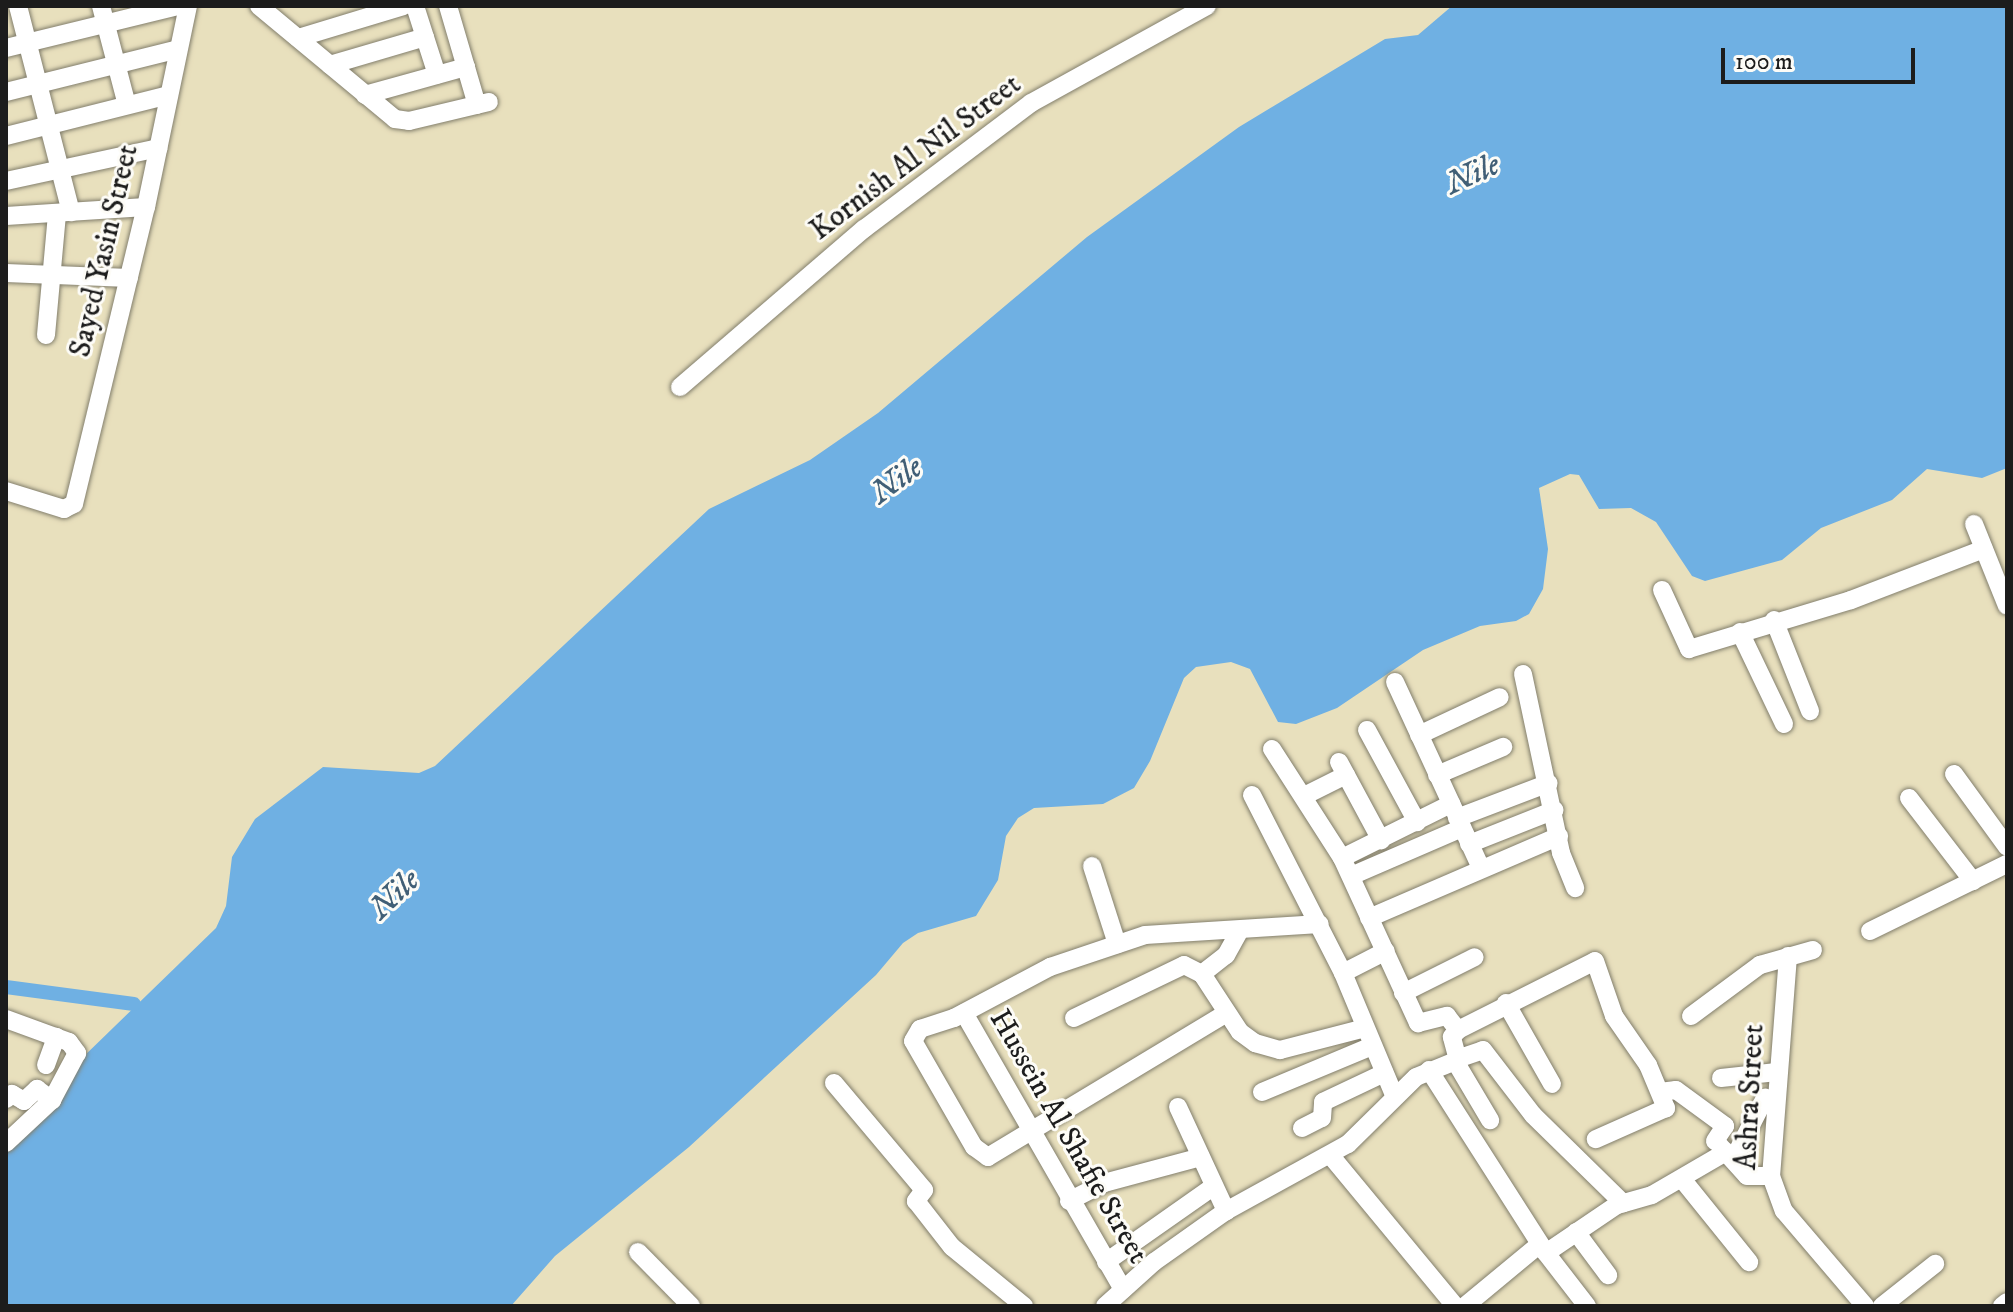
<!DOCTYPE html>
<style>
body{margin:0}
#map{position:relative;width:2013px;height:1312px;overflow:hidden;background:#e8e0bd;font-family:"IM FELL DW Pica",serif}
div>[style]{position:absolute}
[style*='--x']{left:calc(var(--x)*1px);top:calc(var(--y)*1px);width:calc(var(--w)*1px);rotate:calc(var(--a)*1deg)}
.water>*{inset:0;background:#6fb0e3}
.canal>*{height:14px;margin:-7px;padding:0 7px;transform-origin:7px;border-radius:7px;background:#6fb0e3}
.roads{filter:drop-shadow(0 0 2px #827e6c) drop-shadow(0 0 2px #827e6c)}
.minor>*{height:18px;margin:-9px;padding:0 9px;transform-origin:9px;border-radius:9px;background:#fff}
span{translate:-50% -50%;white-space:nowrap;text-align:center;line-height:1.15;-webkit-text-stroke:6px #fdfcf7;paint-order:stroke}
.street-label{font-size:30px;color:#1c1c1c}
.water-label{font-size:32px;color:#415f76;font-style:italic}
.frame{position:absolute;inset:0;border:8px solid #1c1c1c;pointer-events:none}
.scale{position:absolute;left:1721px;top:48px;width:194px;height:36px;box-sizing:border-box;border:4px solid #1c1c1c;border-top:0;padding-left:10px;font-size:24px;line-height:28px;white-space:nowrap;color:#1c1c1c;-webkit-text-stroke:6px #fdfcf7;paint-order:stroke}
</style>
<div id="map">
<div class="water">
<i style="clip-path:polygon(1452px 6px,2007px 6px,2007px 468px,1982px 478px,1927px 469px,1892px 500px,1821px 528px,1782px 560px,1705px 581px,1692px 576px,1656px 522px,1631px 508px,1599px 509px,1579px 475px,1570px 474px,1539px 488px,1548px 549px,1543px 589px,1529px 614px,1516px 621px,1480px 626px,1423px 650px,1337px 708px,1296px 724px,1278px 722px,1250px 669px,1231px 662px,1196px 667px,1184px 678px,1150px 761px,1134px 788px,1103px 804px,1034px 808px,1018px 818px,1006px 836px,998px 880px,976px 916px,918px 933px,903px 943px,876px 975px,689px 1147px,555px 1256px,511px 1306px,6px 1306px,6px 1148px,80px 1060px,216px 928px,226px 906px,232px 857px,255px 819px,323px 767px,419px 773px,435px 766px,709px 509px,810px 460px,878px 413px,1087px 237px,1239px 127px,1385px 39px,1418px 35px)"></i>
</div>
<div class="canal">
<i style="--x:6;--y:987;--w:129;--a:7.6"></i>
</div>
<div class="roads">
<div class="minor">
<i style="--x:18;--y:6;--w:213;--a:75.6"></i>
<i style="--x:101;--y:6;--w:102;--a:75.3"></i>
<i style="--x:259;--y:6;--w:177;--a:39.7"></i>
<i style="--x:395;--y:119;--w:14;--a:8"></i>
<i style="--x:409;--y:121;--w:82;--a:-13.4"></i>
<i style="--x:415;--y:6;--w:72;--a:72.3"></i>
<i style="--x:448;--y:6;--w:103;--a:73.7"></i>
<i style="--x:298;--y:38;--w:110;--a:-16.9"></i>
<i style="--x:6;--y:48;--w:177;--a:-13.7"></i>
<i style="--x:330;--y:65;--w:99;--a:-16.4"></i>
<i style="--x:6;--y:92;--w:177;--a:-14"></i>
<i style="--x:365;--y:95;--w:105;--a:-15.5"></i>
<i style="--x:6;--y:136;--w:168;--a:-14.1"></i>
<i style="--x:6;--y:181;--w:156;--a:-12.2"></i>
<i style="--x:6;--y:216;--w:140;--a:-3.7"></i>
<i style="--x:6;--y:273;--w:123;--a:2.3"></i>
<i style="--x:46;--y:335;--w:122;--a:-84.8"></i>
<i style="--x:680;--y:387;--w:243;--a:-40.7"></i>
<i style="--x:864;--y:229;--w:209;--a:-37"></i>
<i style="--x:1031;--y:103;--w:201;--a:-28.9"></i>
<i style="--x:6;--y:491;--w:61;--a:17.2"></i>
<i style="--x:64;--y:509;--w:11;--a:-27"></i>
<i style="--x:74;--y:504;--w:306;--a:-76.4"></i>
<i style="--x:146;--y:207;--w:205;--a:-78.2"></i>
<i style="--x:1974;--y:524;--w:88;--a:68.1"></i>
<i style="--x:1662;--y:590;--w:65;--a:65.4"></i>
<i style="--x:1689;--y:649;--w:169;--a:-16.8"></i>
<i style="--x:1851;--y:600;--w:142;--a:-21"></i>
<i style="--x:1774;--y:620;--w:98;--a:68.4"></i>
<i style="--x:1740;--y:632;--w:102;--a:64.4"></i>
<i style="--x:1523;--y:674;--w:183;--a:78"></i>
<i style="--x:1561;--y:853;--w:38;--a:68"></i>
<i style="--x:1395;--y:682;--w:205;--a:65.2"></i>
<i style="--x:1367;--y:730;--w:105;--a:61.5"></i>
<i style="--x:1419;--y:735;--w:89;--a:-25.1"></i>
<i style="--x:1272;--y:749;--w:130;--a:57.3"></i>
<i style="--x:1342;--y:858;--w:182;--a:65.3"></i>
<i style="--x:1418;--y:1023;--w:30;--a:-14"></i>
<i style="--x:1447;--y:1016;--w:18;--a:52"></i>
<i style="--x:1339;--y:762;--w:89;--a:61.7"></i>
<i style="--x:1954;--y:774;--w:90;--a:54"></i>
<i style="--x:1437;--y:775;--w:72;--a:-23"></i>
<i style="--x:1252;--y:795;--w:200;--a:62.9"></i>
<i style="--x:1343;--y:973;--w:132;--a:67.3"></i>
<i style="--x:1304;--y:796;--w:47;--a:-26.6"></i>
<i style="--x:1909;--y:798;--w:105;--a:52.4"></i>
<i style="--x:1457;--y:818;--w:98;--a:-20.8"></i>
<i style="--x:1469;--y:844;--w:92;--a:-21.6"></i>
<i style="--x:1342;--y:858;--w:122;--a:-26.4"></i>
<i style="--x:1092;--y:866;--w:82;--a:72.2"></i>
<i style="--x:1351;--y:876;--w:121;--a:-23.4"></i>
<i style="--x:1369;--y:918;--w:207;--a:-23.3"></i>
<i style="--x:1240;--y:930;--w:29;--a:119"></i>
<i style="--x:1226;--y:955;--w:31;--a:142"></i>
<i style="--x:1202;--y:974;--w:69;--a:56.8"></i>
<i style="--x:1240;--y:1032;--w:19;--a:36"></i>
<i style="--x:1255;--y:1043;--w:26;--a:16"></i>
<i style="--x:1280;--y:1050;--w:88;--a:-14.5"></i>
<i style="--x:1870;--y:931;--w:153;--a:-26.1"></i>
<i style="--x:1788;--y:956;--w:221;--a:94.4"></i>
<i style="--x:1771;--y:1176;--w:37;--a:70"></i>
<i style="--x:1784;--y:1211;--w:125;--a:49.5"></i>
<i style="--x:1343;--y:973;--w:48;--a:-27.1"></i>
<i style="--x:1403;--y:993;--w:80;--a:-26.6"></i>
<i style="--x:1506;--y:1003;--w:93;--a:60.4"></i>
<i style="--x:964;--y:1013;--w:319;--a:60.1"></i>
<i style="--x:1225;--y:1014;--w:277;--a:148.9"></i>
<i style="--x:988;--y:1157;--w:17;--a:-144"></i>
<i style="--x:974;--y:1147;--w:122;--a:-119.9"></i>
<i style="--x:913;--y:1041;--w:14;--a:-60"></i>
<i style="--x:920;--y:1029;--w:36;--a:-18"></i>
<i style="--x:954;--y:1018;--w:109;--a:-28"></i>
<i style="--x:1050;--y:967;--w:100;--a:-18.6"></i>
<i style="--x:1145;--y:935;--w:175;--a:-3.6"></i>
<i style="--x:1691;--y:1016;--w:86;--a:-36.5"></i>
<i style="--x:1760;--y:965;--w:55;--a:-15.8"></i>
<i style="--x:1074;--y:1018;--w:122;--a:-25.7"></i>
<i style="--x:1184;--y:965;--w:20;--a:27"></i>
<i style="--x:6;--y:1019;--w:67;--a:20.1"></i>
<i style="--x:69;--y:1042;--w:14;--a:54"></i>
<i style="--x:77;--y:1053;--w:53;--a:118"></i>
<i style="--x:52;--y:1100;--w:63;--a:136.9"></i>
<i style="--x:1460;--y:1058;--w:24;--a:-19"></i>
<i style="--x:1483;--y:1050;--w:82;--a:52.4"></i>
<i style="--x:1533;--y:1115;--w:126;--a:44.4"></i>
<i style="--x:1455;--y:1061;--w:69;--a:59.3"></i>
<i style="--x:46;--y:1065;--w:30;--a:-70"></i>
<i style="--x:1429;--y:1070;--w:217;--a:57.4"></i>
<i style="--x:1546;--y:1253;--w:67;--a:52.3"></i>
<i style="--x:1721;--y:1078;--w:56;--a:-6.1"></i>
<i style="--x:834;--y:1083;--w:140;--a:49.9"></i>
<i style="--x:924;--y:1190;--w:14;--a:126"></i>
<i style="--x:916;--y:1201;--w:58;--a:52"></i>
<i style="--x:952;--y:1247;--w:93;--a:39.3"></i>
<i style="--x:1262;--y:1092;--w:119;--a:-22.7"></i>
<i style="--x:1660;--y:1092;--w:16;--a:-7"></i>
<i style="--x:1676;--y:1090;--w:61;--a:36.3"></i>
<i style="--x:1725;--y:1126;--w:18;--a:124"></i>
<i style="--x:6;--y:1099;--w:8;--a:-40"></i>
<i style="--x:12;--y:1094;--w:14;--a:30"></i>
<i style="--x:24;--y:1101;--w:18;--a:-43"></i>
<i style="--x:37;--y:1089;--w:19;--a:36"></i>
<i style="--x:1178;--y:1107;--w:115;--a:65.2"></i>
<i style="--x:1302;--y:1128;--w:22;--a:-27"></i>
<i style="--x:1322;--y:1118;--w:16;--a:-86"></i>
<i style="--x:1323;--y:1102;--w:68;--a:-25.4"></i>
<i style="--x:1720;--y:1146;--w:40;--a:48"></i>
<i style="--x:1747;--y:1176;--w:24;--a:0"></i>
<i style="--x:1331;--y:1156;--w:195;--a:50.4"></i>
<i style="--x:1734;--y:1158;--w:68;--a:-62.7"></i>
<i style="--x:1682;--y:1179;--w:107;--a:51.1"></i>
<i style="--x:1069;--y:1201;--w:39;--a:-27"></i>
<i style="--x:1104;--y:1183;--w:100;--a:-15"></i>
<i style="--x:1576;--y:1232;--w:54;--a:53.3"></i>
<i style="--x:638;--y:1252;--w:76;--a:45.5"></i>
<i style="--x:1546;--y:1253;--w:86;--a:-34.1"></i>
<i style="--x:1617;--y:1205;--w:36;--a:-16"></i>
<i style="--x:1652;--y:1195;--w:86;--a:-30.2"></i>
<i style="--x:1106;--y:1262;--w:132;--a:-35.1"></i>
<i style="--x:1105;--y:1306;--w:66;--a:-41.9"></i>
<i style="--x:1154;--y:1262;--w:88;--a:-35.3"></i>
<i style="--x:1226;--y:1211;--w:139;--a:-28.8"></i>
<i style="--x:1348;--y:1144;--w:95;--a:-44.6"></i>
<i style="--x:1416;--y:1077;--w:45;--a:-22"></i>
<i style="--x:1458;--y:1060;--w:24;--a:-105"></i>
<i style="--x:1452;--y:1037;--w:9;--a:-49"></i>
<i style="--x:1458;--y:1030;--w:153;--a:-26.7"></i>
<i style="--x:1595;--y:961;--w:58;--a:70.9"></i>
<i style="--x:1614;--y:1016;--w:60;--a:55.2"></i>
<i style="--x:1648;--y:1065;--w:47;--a:67.3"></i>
<i style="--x:1666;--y:1108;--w:77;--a:156.1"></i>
<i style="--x:1465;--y:1306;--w:97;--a:-39.6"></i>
<i style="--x:1882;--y:1306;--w:68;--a:-38.4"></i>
<i style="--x:2002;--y:1306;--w:6;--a:-39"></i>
</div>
</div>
<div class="street-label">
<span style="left:916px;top:158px;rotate:-37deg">Kornish Al Nil Street</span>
<span style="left:105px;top:251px;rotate:-77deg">Sayed Yasin Street</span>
<span style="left:1751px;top:1097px;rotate:-87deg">Ashra Street</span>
<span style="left:1068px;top:1137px;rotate:60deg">Hussein Al Shafie Street</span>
</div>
<div class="water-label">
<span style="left:1473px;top:175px;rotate:-25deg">Nile</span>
<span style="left:897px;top:481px;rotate:-37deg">Nile</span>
<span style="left:395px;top:895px;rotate:-44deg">Nile</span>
</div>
<div class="frame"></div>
<div class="scale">100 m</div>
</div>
